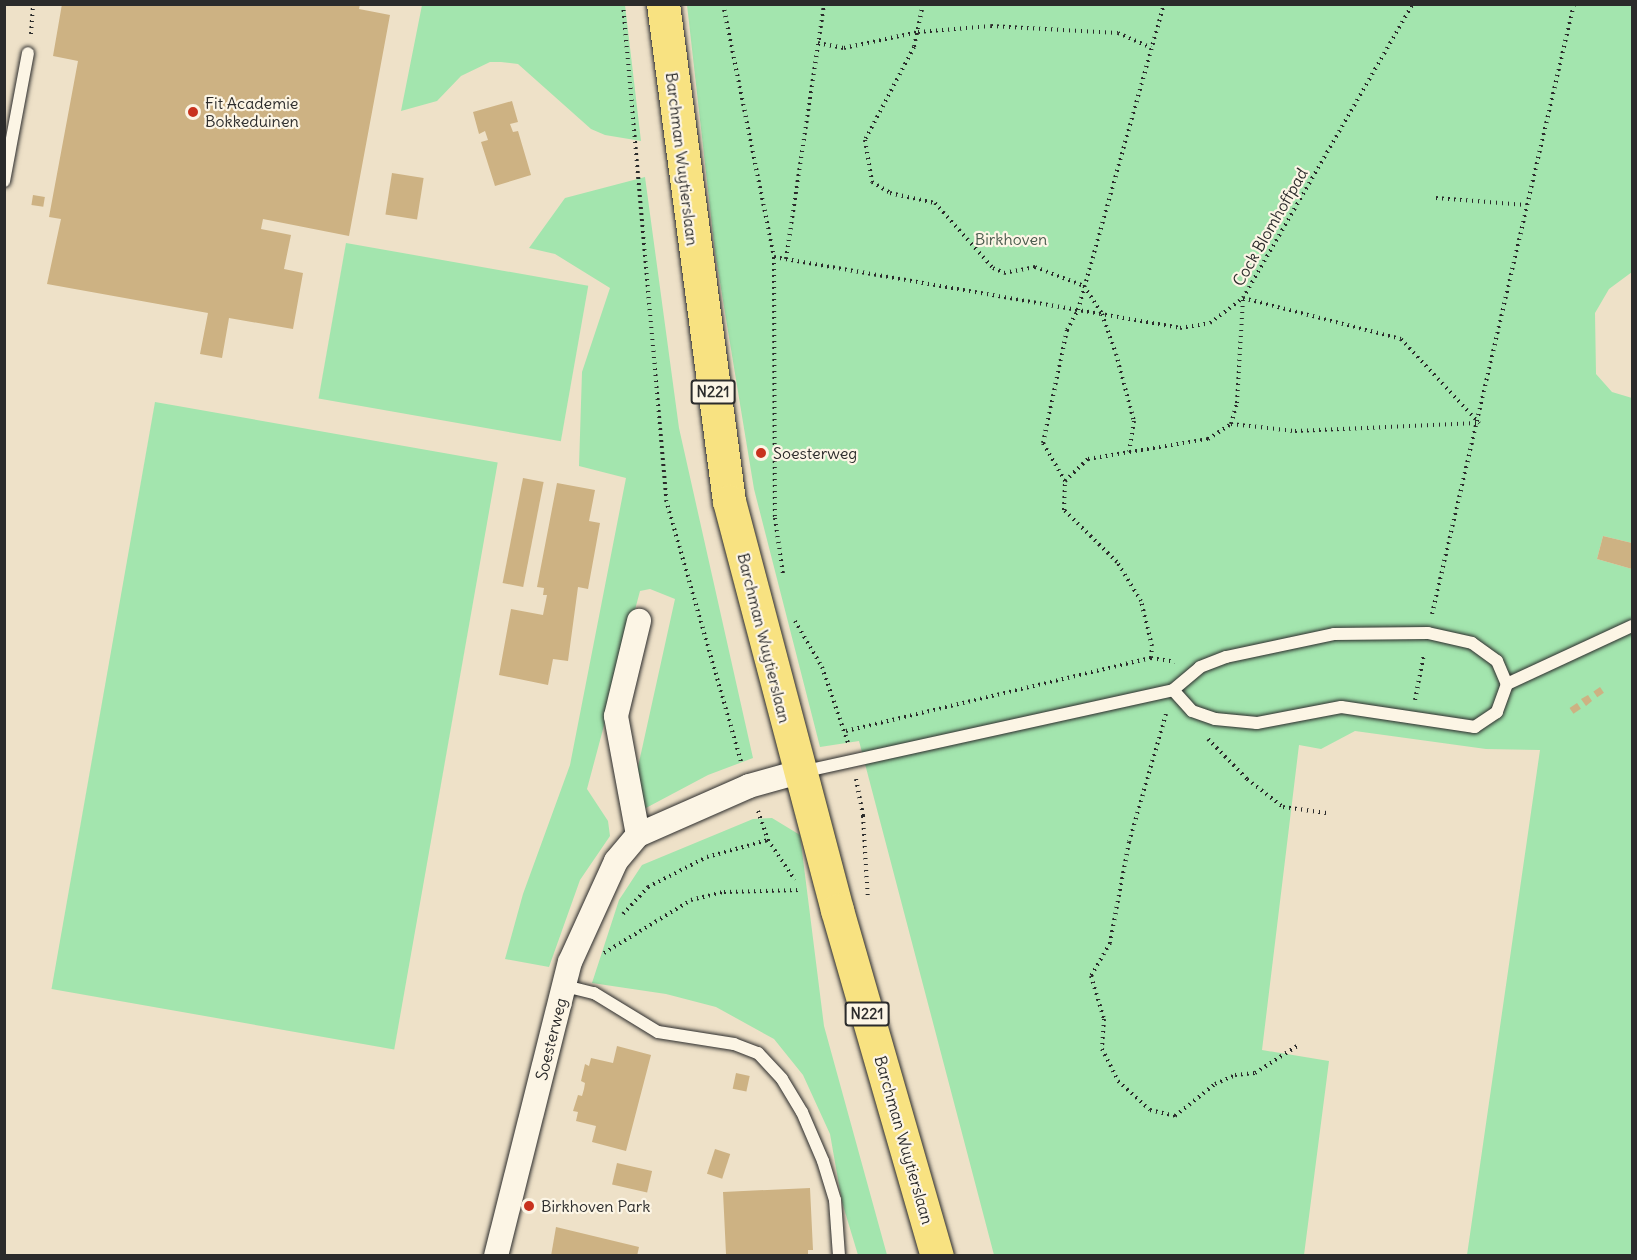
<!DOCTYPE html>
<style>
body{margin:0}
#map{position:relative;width:1637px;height:1260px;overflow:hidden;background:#eee1c8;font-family:Delius,sans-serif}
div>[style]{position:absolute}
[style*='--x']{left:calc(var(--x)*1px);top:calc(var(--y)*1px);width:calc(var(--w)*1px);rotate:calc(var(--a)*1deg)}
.green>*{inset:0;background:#a3e5ae;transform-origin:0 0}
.building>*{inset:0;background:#cdb283;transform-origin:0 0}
.path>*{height:4px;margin-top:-2px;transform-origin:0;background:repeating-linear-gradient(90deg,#2b2b2b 0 1.5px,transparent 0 6px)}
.roads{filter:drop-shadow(0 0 2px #2b2b2b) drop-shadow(0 0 2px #2b2b2b)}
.service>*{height:12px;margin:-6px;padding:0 6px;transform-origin:6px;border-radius:6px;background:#fcf5e5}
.minor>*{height:24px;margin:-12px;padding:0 12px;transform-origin:12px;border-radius:12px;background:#fcf5e5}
.primary>*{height:33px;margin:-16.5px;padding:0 16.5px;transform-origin:16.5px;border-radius:16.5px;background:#f8e281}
.dots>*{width:16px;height:16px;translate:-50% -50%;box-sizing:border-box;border:3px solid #fcf5e5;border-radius:50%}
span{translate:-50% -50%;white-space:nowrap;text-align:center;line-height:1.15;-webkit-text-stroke:4.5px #fcf5e5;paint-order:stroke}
.shield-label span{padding:2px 4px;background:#fcf5e5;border:2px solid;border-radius:4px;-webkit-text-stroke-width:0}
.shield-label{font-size:15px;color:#2b2b2b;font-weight:700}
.poi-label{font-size:16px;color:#2b2b2b}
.left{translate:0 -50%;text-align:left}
.street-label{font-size:16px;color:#2b2b2b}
.park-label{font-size:16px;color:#495a4c}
.frame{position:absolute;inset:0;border:6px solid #2b2b2b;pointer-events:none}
</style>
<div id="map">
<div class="green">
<i style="clip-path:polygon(422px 5px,625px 5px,641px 141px,605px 135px,591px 129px,518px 64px,501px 62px,490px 62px,461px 76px,437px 101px,401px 111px)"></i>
<i style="clip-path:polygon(687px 5px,1632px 5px,1632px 272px,1609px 289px,1595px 313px,1596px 374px,1612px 392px,1632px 398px,1632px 543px,1603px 536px,1597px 559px,1632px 569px,1632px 1255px,1467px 1255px,1540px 750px,1486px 749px,1355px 731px,1321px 749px,1299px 745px,1262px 1050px,1329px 1061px,1304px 1255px,994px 1255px,859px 741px,820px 747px,754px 489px,715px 252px)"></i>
<i style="clip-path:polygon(645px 177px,679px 428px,753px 758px,708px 775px,644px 809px,634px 785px,675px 599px,650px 589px,640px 591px,587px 789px,608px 821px,610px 836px,580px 880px,549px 967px,505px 959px,523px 894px,570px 765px,626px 478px,579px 466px,582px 372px,610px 288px,555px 254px,529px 248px,565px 198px)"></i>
<i style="left:346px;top:243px;width:246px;height:158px;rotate:10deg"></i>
<i style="left:155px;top:402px;width:348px;height:596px;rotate:10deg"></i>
<i style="clip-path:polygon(772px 818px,800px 835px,824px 1026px,887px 1255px,858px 1255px,842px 1202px,830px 1134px,803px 1075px,774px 1039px,716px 1007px,666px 994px,592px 983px,619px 900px,642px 865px,753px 819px)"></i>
</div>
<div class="building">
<i style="clip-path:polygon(62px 4px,360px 4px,359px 9px,390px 15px,349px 236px,263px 219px,261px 229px,291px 235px,284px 269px,303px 273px,293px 329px,229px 318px,222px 358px,200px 354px,208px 313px,47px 284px,61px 219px,49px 217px,78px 61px,53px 56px)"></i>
<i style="clip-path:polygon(512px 101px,518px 122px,510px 124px,513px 132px,518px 131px,531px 175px,495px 186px,481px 142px,488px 140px,485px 131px,479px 134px,473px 112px)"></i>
<i style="left:392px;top:173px;width:32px;height:42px;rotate:9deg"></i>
<i style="left:33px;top:195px;width:12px;height:10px;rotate:9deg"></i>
<i style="left:523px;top:478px;width:21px;height:107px;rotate:11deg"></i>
<i style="clip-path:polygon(557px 483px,595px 490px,589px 521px,600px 523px,588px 589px,578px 587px,568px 661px,553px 659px,548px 685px,499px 675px,511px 609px,543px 615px,547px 595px,543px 595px,544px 588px,537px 587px)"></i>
<i style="clip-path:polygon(1603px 536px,1632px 543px,1632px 569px,1597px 559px)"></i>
<i style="left:1600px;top:687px;width:7px;height:8px;rotate:56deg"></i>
<i style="clip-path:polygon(1588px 695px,1592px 701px,1586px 706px,1581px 699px)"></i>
<i style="left:1577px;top:703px;width:7px;height:9px;rotate:56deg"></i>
<i style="clip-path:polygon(617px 1046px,651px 1055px,626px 1151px,592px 1142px,596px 1126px,576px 1121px,578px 1112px,573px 1111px,578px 1095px,582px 1096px,584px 1089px,585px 1083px,581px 1081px,585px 1064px,589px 1066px,591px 1058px,613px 1063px)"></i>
<i style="left:736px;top:1073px;width:14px;height:16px;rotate:12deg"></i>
<i style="left:715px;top:1149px;width:16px;height:26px;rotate:18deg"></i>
<i style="left:617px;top:1163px;width:36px;height:22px;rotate:13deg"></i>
<i style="clip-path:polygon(810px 1188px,813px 1250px,808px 1250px,808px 1256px,726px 1254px,723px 1192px)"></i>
<i style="clip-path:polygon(556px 1227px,639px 1247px,637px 1256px,551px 1256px)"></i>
</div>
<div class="path">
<i style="--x:623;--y:4;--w:498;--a:85"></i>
<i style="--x:666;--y:500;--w:272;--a:74"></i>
<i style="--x:723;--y:4;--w:258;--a:78.6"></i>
<i style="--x:774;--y:257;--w:261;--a:89.8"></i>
<i style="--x:775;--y:518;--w:57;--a:81.9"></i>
<i style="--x:923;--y:4;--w:44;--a:101.8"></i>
<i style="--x:914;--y:47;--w:105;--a:117.8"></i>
<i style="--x:865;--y:140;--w:43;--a:80.5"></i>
<i style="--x:872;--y:182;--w:21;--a:31"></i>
<i style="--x:890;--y:193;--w:46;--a:12.5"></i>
<i style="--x:935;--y:203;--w:87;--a:48.3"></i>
<i style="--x:993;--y:268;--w:12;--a:24"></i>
<i style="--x:1004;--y:273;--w:32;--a:-11"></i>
<i style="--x:1035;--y:267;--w:53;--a:21.2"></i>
<i style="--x:1084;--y:286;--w:33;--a:57"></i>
<i style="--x:1102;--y:314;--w:42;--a:70.7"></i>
<i style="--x:1116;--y:354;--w:69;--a:75"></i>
<i style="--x:1134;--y:421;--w:31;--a:99"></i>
<i style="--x:31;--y:34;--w:30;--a:-86"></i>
<i style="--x:818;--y:43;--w:26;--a:11"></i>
<i style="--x:844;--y:48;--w:76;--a:-12.2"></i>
<i style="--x:918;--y:32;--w:73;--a:-4.7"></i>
<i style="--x:991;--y:26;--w:127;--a:3.2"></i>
<i style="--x:1118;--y:33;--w:36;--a:24"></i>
<i style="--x:1436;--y:198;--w:90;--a:4.4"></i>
<i style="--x:774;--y:257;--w:412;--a:9.9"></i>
<i style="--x:1180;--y:328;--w:30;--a:-9"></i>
<i style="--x:1210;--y:323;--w:41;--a:-37.1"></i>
<i style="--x:1243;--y:298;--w:163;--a:14.5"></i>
<i style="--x:1401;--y:339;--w:115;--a:47.1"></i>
<i style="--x:786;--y:259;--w:258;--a:-81.5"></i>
<i style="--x:1231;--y:424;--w:64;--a:6.2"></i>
<i style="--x:1295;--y:431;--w:183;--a:-2.5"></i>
<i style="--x:1065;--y:481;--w:44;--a:-120.1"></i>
<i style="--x:1043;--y:443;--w:116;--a:-78"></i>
<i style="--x:1067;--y:330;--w:23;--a:-61"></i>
<i style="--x:1078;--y:310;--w:318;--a:-74.3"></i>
<i style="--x:1432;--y:614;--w:626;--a:-76.9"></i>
<i style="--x:795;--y:621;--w:53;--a:59.6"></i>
<i style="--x:822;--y:667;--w:80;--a:71.1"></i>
<i style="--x:1151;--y:658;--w:12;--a:-85"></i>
<i style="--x:1152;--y:646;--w:46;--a:-103.7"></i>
<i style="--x:1141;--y:601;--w:46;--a:-121.6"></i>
<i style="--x:1117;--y:562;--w:74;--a:-135.5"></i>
<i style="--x:1064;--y:510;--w:29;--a:-88"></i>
<i style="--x:1065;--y:481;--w:32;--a:-44"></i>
<i style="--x:1088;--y:459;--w:122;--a:-9.5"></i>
<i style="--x:1208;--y:439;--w:27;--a:-33"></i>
<i style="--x:1231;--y:424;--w:22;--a:-74"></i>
<i style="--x:1237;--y:403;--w:105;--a:-86.7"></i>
<i style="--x:1243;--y:298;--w:340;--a:-60"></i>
<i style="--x:1415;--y:700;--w:47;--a:-78.9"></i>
<i style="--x:1166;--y:714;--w:133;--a:106.1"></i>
<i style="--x:1129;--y:842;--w:103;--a:100.7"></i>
<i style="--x:1110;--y:943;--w:38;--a:120"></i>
<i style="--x:1091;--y:976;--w:45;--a:73.2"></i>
<i style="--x:1104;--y:1019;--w:30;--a:94"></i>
<i style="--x:1102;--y:1049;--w:36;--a:63"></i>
<i style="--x:1118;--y:1081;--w:43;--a:42.2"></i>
<i style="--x:1150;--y:1110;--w:26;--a:13"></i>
<i style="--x:1175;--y:1116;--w:51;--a:-38.7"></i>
<i style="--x:1215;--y:1084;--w:22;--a:-24"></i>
<i style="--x:1235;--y:1075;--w:20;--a:-6"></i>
<i style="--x:1255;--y:1073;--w:50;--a:-32.7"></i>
<i style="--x:846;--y:731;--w:314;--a:-13.5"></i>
<i style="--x:1151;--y:658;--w:24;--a:9"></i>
<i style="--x:1208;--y:739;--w:56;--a:45.7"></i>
<i style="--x:1247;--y:779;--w:46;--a:37.9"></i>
<i style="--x:1283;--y:807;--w:44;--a:7.8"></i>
<i style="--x:856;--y:779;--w:38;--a:79"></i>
<i style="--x:863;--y:816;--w:84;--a:86.6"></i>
<i style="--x:758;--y:811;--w:31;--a:71"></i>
<i style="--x:768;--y:840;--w:48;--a:56"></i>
<i style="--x:623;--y:914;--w:37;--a:-47"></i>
<i style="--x:648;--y:887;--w:66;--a:-27"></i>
<i style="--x:707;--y:857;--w:63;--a:-15.6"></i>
<i style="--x:604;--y:953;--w:102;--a:-31.3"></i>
<i style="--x:691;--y:900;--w:34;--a:-14"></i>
<i style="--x:724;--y:892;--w:76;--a:-1.5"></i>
</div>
<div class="roads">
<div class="service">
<i style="--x:4;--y:181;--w:130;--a:-79.4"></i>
<i style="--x:1507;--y:684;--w:138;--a:-24.9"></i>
<i style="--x:801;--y:772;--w:381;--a:-12.4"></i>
<i style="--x:1173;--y:690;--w:35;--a:-40"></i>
<i style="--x:1200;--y:667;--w:28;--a:-21"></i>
<i style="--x:1226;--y:657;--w:110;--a:-12"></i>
<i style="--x:1334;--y:634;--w:94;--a:-0.6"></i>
<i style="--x:1428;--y:633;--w:45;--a:12.8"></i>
<i style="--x:1472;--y:643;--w:31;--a:36"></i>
<i style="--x:1497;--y:661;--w:25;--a:67"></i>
<i style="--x:1507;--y:684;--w:30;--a:110"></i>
<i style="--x:1497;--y:712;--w:27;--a:146"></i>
<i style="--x:1475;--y:727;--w:135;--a:-171.5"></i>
<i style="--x:1341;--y:707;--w:86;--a:169.2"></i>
<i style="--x:1257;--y:723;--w:42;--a:-174.6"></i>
<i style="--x:1215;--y:719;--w:24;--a:-161"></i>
<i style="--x:1192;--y:711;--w:28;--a:-132"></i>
<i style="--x:565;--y:986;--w:30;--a:14"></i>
<i style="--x:594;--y:993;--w:75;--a:31.4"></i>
<i style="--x:658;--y:1032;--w:77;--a:9"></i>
<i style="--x:734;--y:1044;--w:26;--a:21"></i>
<i style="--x:758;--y:1053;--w:35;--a:47"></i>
<i style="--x:782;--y:1079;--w:39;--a:59"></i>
<i style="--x:802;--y:1112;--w:53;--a:66.8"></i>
<i style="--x:823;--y:1161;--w:41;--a:72.9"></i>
<i style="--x:835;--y:1200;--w:56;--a:85.9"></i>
</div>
<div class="minor">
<i style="--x:638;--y:835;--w:121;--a:-100.5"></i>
<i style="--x:616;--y:716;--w:98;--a:-76.4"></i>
<i style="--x:496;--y:1256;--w:303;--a:-75.9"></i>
<i style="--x:570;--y:962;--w:111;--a:-65.5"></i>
<i style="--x:616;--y:861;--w:34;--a:-50"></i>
<i style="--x:638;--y:835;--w:121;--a:-23.8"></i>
<i style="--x:749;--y:786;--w:52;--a:-15.6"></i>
</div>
<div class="primary">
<i style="--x:663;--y:4;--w:501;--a:82.44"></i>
<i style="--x:729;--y:501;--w:423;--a:75.2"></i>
<i style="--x:837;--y:910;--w:360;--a:73.9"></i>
</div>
</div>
<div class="dots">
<i style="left:193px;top:112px;background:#c8321e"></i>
<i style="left:761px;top:453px;background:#c8321e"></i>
<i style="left:529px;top:1206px;background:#c8321e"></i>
</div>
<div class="shield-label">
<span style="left:713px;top:392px">N221</span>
<span style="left:867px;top:1014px">N221</span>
</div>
<div class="poi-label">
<span class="left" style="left:205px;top:112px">Fit Academie<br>Bokkeduinen</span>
<span class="left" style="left:773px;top:453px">Soesterweg</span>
<span class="left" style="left:541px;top:1206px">Birkhoven Park</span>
</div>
<div class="street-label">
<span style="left:682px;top:159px;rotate:83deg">Barchman Wuytierslaan</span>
<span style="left:1270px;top:227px;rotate:-60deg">Cock Blomhoffpad</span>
<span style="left:764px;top:638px;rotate:76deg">Barchman Wuytierslaan</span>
<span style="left:551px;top:1039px;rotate:-76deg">Soesterweg</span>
<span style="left:904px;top:1140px;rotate:74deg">Barchman Wuytierslaan</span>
</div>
<div class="park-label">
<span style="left:1011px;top:239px">Birkhoven</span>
</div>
<div class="frame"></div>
</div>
